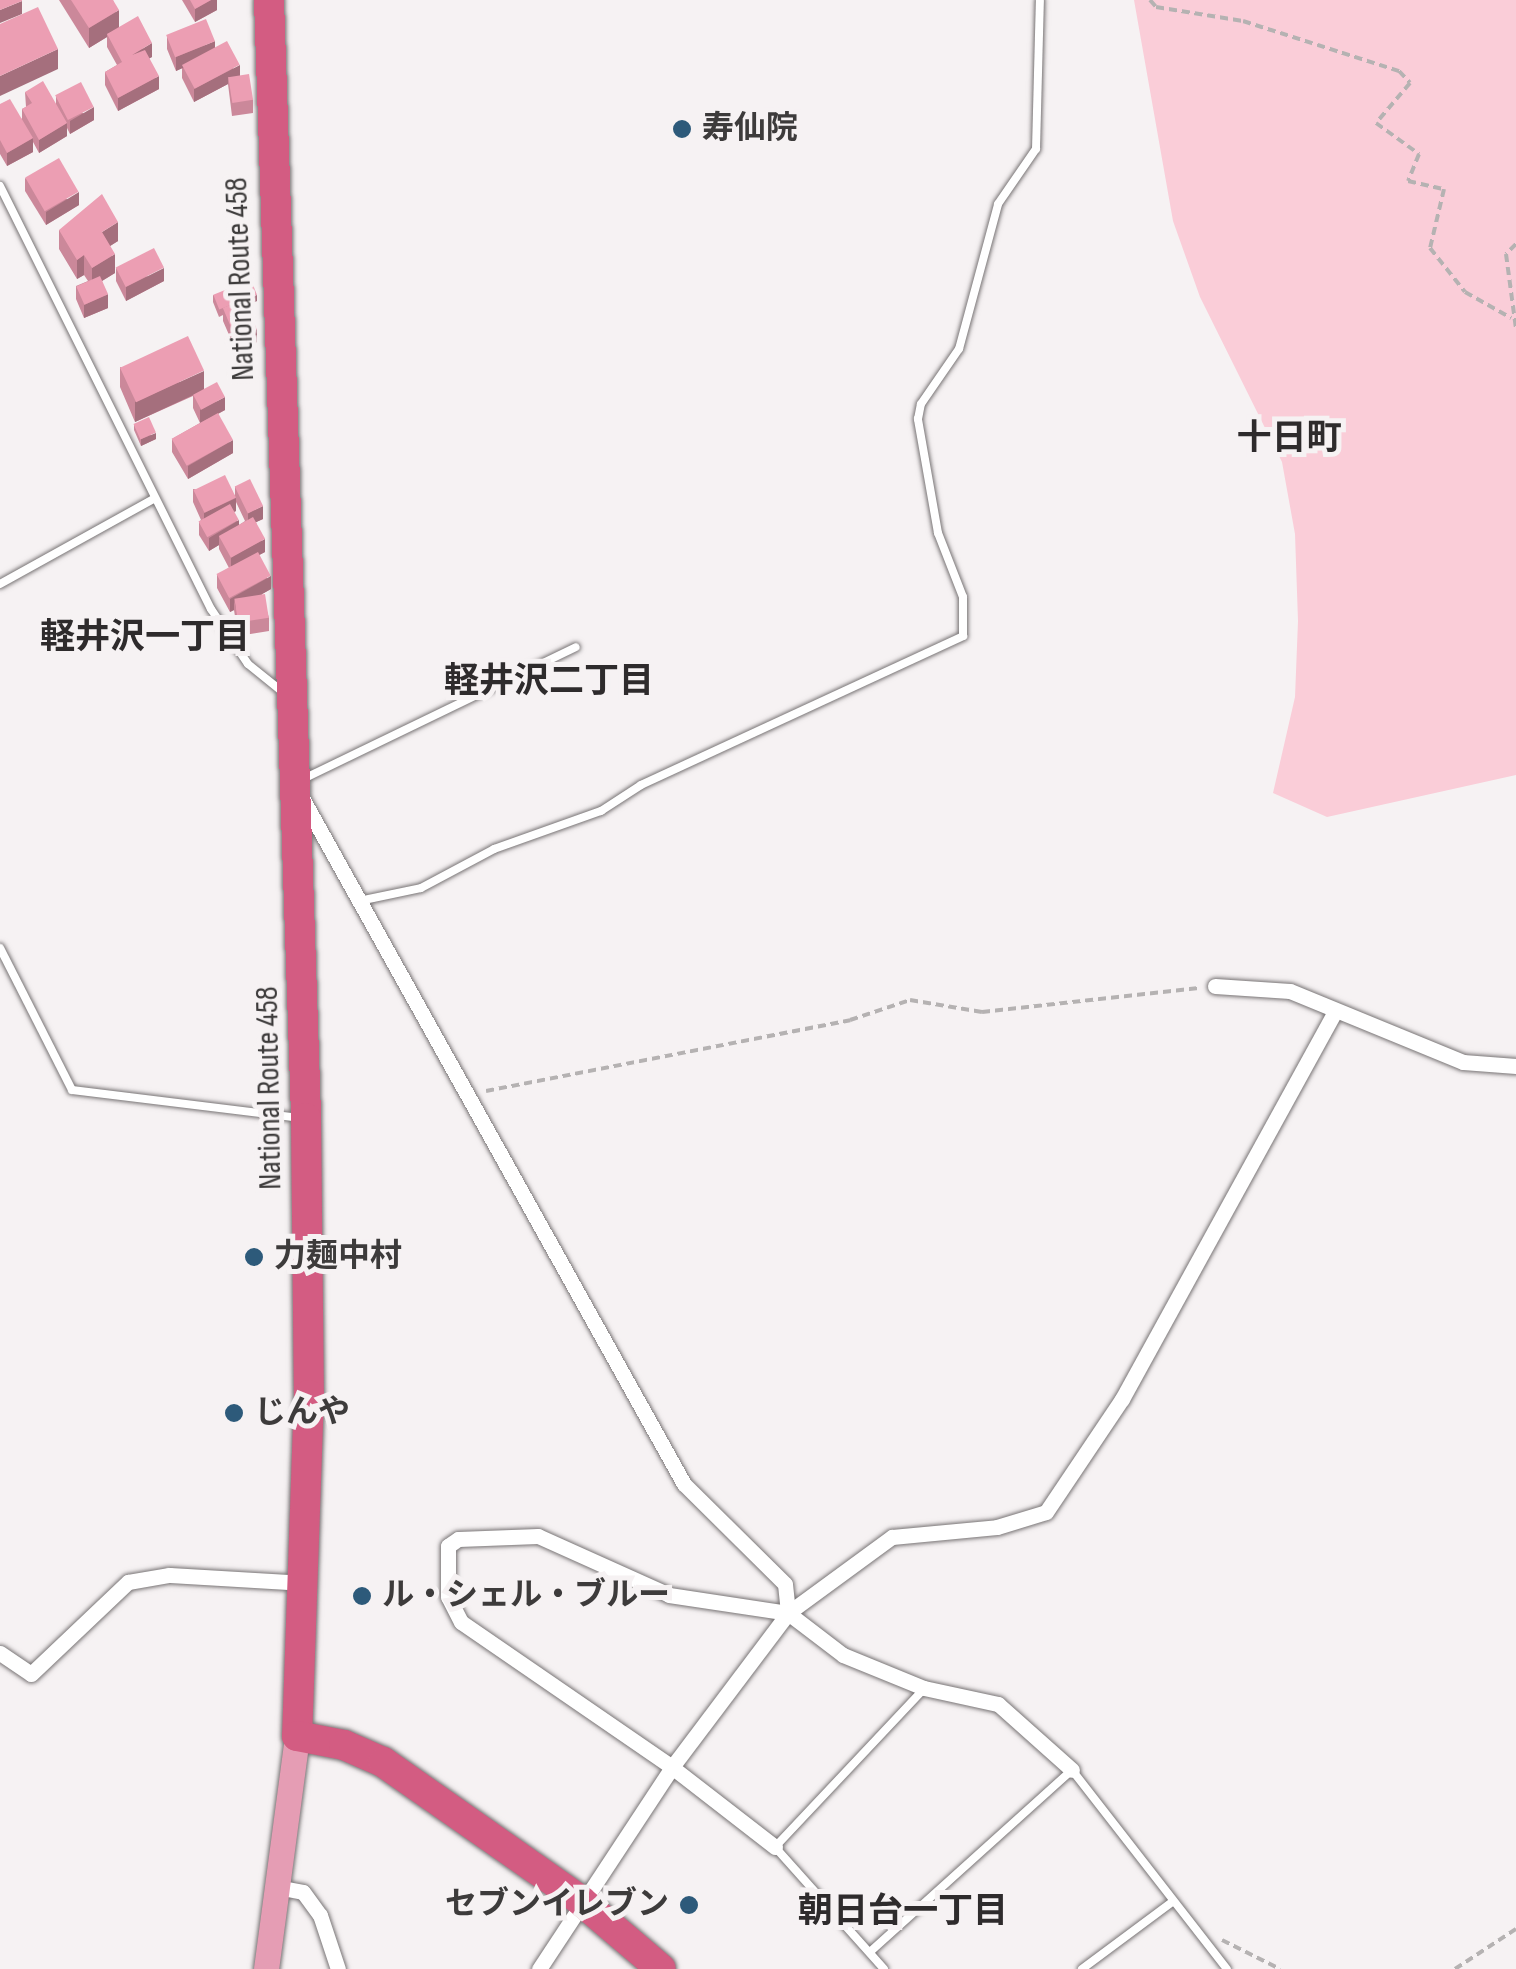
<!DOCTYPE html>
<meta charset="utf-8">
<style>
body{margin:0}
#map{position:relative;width:1516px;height:1969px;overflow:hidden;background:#f6f2f3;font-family:"Sofia Sans Condensed","Noto Sans JP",sans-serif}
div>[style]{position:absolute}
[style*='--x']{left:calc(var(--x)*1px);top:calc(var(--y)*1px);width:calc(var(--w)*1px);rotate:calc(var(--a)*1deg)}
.green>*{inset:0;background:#facdd8}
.path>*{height:4px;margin-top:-2px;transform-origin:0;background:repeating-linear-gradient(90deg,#b5b2b2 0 8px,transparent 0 13px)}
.roads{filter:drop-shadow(0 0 2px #787475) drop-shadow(0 0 2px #787475)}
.lane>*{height:8px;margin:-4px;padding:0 4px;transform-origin:4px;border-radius:4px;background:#fff}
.street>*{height:15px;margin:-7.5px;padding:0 7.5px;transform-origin:7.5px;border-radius:7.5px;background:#fff}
.primary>*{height:25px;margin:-12.5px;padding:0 12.5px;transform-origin:12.5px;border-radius:12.5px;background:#e59db4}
.highway>*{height:30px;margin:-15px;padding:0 15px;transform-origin:15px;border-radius:15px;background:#d35c82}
.wall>*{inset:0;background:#cb889a}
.shaded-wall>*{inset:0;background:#a56f7d}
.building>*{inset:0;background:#ec9eb3;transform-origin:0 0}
.dots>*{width:28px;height:28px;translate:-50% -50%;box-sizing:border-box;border:5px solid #f6f2f3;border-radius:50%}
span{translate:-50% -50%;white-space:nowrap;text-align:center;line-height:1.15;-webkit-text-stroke:10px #f6f2f3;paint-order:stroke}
.poi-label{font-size:32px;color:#3d3b3b;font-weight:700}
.left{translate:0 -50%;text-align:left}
.right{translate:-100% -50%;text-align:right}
.street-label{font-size:32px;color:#3d3b3b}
.neighbourhood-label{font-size:35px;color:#2e2b2c;font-weight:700}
</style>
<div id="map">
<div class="green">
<i style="clip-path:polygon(1134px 0,1516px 0,1516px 775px,1327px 817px,1273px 793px,1295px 697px,1298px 621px,1295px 534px,1282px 462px,1200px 297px,1173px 221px)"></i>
</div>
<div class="path">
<i style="--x:1150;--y:0;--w:9;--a:49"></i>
<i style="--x:1156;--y:7;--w:88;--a:9.1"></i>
<i style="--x:1243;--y:21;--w:164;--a:17.8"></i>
<i style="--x:1399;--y:71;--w:16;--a:47"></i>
<i style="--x:1410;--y:83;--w:52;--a:130.4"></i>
<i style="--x:1376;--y:123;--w:53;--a:35.8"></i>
<i style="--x:1419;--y:154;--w:29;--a:112"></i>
<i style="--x:1408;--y:181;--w:37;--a:13"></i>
<i style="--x:1444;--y:189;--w:61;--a:103.3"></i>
<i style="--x:1430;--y:248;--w:56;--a:51.5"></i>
<i style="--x:1465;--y:292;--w:53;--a:29.5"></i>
<i style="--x:1516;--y:244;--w:14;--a:135"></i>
<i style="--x:1506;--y:254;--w:76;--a:82.4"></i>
<i style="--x:486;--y:1091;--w:371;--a:-11"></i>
<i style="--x:850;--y:1020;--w:63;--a:-18.4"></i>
<i style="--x:910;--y:1000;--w:73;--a:9.5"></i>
<i style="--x:982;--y:1012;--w:218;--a:-6.3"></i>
<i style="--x:1222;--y:1940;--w:65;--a:26.6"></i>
<i style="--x:1455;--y:1969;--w:73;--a:-33.3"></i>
</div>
<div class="roads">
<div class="lane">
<i style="--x:0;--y:186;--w:473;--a:63.5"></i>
<i style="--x:211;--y:609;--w:66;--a:56.1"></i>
<i style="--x:248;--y:664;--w:46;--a:38.9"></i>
<i style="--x:0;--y:584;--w:177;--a:-29"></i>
<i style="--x:301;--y:780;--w:305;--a:-25.8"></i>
<i style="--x:359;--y:901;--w:63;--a:-11.8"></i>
<i style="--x:421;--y:888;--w:83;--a:-28.1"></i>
<i style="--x:494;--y:849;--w:114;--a:-19.6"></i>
<i style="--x:601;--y:811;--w:48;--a:-33"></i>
<i style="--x:641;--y:785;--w:355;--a:-24.8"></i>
<i style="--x:963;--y:636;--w:39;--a:-90"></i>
<i style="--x:963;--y:597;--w:69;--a:-111.3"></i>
<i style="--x:938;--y:533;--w:116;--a:-100"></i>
<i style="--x:918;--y:419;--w:15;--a:-79"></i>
<i style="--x:921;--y:404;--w:67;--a:-55.4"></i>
<i style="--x:959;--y:349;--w:150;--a:-74.9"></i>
<i style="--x:998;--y:204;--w:67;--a:-55.4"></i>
<i style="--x:1036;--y:149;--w:149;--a:-88.5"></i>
<i style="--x:0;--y:948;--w:159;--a:63.1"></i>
<i style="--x:72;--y:1090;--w:231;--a:7"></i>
<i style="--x:871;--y:1951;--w:270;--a:-42"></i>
<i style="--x:1072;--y:1770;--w:252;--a:52.1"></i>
<i style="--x:884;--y:1969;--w:164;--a:-131.8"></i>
<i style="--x:775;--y:1847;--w:217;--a:-46.7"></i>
<i style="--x:1082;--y:1969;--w:111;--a:-36.6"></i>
</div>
<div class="street">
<i style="--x:302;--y:798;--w:785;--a:60.89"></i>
<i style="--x:684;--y:1484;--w:142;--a:44.7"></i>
<i style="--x:785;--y:1584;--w:29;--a:84"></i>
<i style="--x:1215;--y:986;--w:75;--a:3.8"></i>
<i style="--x:1290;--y:991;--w:187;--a:22.3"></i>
<i style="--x:1463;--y:1062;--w:53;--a:4.3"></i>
<i style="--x:0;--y:1653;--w:37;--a:34"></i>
<i style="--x:31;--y:1674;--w:134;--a:-43.5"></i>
<i style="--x:128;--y:1582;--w:42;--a:-9.7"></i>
<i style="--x:169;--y:1575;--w:133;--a:3.4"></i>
<i style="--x:775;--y:1847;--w:130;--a:-142.2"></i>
<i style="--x:672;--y:1767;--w:256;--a:-145.5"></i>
<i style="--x:461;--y:1622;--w:28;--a:-117"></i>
<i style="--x:448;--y:1597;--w:51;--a:-90"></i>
<i style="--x:448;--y:1546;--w:12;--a:-35"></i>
<i style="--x:458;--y:1539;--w:80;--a:-2.1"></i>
<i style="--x:538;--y:1536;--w:144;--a:24.2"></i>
<i style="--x:669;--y:1595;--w:120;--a:8.6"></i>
<i style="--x:788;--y:1613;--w:69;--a:37.4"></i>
<i style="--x:843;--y:1655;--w:87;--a:22.2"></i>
<i style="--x:924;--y:1688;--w:76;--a:12.2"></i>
<i style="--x:998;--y:1704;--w:99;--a:41.7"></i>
<i style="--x:277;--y:1887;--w:26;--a:11"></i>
<i style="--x:303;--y:1892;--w:29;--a:54"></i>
<i style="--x:320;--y:1915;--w:57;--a:71.6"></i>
<i style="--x:539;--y:1969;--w:242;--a:-56.6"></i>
<i style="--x:672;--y:1767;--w:193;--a:-53"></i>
<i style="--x:788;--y:1613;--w:129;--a:-36.2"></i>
<i style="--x:892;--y:1537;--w:105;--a:-5.4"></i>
<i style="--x:997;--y:1527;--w:51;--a:-17"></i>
<i style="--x:1046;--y:1512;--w:136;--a:-56.1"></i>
<i style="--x:1122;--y:1399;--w:443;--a:-61.2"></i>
</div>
<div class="primary">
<i style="--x:266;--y:1969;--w:235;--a:-82.4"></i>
</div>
<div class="highway">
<i style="--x:269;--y:0;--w:1119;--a:88.1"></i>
<i style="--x:306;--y:1118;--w:277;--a:89.4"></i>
<i style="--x:309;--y:1395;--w:341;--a:92"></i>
<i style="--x:297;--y:1736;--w:48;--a:10.8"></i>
<i style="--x:344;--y:1745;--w:43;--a:23.6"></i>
<i style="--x:383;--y:1762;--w:241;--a:35"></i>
<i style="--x:580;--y:1900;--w:106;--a:40.4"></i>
</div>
</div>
<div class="wall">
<i style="clip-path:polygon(59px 0,113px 0,119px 27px,152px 57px,149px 58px,159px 89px,118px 111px,105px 85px,105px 72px,117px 65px,107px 47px,107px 37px,89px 48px)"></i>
<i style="clip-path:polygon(182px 0,217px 0,217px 10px,195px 22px)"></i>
<i style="clip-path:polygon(167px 36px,215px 48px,240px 76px,253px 100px,253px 113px,232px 116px,228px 84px,194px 102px,182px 78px,182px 68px,176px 71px,167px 49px)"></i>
<i style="clip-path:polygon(25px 92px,56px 105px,56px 96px,94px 120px,70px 134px,67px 128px,67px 136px,39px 153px,33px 142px,33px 152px,7px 166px,0 154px,0 104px,22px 119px,22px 109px,26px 107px)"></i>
<i style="clip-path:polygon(25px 178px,79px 205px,46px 225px,25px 191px)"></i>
<i style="clip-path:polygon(59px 230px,118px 241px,110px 246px,115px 273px,102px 281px,108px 308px,84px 318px,76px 299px,76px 286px,88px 281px,84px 275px,77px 279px,59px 249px)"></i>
<i style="clip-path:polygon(116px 268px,164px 281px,126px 301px,116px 281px)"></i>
<i style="clip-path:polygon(234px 287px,257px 301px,246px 305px,257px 342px,236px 351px,223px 321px,223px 315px,219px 317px,213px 302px,213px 295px,237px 302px,234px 293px)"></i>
<i style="clip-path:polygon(120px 367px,204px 389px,225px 410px,218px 414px,233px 453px,188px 479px,172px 452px,172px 439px,200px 423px,193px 408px,193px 396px,135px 422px,120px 387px)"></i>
<i style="clip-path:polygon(134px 424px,156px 439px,141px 446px,134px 430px)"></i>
<i style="clip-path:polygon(evenodd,235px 486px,263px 519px,256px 522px,265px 552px,259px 555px,271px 589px,262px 594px,269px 618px,269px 631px,238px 636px,234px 610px,230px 612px,217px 588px,217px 575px,229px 568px,219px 549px,219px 545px,209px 551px,199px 535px,199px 522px,201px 520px,193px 502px,193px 489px,235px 495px,235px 486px,236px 502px,245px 521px,239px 525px,234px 512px,236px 511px,236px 502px)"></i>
</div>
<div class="shaded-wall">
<i style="clip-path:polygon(211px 0,217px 0,217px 10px,195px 22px,195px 9px)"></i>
<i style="clip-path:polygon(22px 1px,22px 14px,0 23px,0 10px)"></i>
<i style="clip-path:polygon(119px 10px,119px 29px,107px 34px,107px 37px,89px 48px,89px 28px)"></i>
<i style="clip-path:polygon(215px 41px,215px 54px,176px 71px,176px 57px)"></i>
<i style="clip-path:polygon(152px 43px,152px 57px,132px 68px,132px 55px)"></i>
<i style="clip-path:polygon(58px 49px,58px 69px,0 96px,0 76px)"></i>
<i style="clip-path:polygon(240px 65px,240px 78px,228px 77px,228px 84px,194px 102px,194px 89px)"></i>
<i style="clip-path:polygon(159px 76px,159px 89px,118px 111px,118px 98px)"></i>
<i style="clip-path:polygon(94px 107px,94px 120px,70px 134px,70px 121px)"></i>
<i style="clip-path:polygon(67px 123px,67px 136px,39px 153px,39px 140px)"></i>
<i style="clip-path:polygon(33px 138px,33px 152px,7px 166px,7px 153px)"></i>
<i style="clip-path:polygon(79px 192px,79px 205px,46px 225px,46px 212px)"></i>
<i style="clip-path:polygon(118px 222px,118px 241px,102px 251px,102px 232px)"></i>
<i style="clip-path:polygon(115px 254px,115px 273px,92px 287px,92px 268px)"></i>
<i style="clip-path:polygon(84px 255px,84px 275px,77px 279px,77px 260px)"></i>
<i style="clip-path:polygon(164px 268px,164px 281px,126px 301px,126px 287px)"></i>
<i style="clip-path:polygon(108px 294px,108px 308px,84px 318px,84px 305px)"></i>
<i style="clip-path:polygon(257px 295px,257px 301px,239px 308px,239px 302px)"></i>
<i style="clip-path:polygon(257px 329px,257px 342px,236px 351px,236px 338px)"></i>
<i style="clip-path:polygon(204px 371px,204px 390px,135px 422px,135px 402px)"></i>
<i style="clip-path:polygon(225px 397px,225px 410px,200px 423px,200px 410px)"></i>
<i style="clip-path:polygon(156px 433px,156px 439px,141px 446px,141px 439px)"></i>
<i style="clip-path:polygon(233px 440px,233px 453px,188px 479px,188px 466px)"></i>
<i style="clip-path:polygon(236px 498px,236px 511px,204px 526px,204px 513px)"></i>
<i style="clip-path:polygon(263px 506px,263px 519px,248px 526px,248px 513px)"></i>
<i style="clip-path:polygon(239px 520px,239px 533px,219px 536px,219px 545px,209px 551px,209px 538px)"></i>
<i style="clip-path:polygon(265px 539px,265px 552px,231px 570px,231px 557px)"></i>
<i style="clip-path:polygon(271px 576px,271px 589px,236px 609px,234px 599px,234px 610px,230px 612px,230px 599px)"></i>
</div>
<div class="building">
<i style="clip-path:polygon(0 0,22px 0,22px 1px,0 10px)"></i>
<i style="clip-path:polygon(71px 0,113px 0,119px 10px,89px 28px)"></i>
<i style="clip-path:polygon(190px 0,211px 0,195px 9px)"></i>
<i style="clip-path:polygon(38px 7px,58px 49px,0 76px,0 24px)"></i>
<i style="clip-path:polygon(138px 16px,152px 43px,132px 55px,145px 50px,159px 76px,118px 98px,105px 72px,122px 62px,107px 34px)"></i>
<i style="left:206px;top:19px;width:24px;height:43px;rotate:68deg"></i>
<i style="left:227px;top:41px;width:27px;height:51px;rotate:62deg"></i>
<i style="left:249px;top:74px;width:26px;height:21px;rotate:81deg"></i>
<i style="clip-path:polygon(43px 81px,67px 123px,39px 140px,22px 109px,32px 103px,25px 92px)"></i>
<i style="left:81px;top:82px;width:28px;height:29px;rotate:63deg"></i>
<i style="clip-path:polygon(10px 99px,33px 138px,7px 153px,0 140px,0 104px)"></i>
<i style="left:59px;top:158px;width:39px;height:39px;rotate:60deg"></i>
<i style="clip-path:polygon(102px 194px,118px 222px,102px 232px,115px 254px,92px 268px,84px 255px,77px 260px,59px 230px)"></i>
<i style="left:154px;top:248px;width:22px;height:43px;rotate:63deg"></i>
<i style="left:100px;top:276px;width:20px;height:26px;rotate:66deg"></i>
<i style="left:251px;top:280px;width:16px;height:18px;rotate:68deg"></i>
<i style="left:230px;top:288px;width:16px;height:18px;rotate:68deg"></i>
<i style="left:244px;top:299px;width:33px;height:23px;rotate:67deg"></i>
<i style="left:188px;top:336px;width:38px;height:75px;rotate:65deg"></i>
<i style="left:217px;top:382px;width:17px;height:27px;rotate:62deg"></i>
<i style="left:218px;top:413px;width:31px;height:53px;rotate:61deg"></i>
<i style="left:149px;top:417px;width:17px;height:17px;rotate:66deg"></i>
<i style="left:225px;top:475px;width:25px;height:35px;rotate:64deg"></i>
<i style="left:250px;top:479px;width:30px;height:17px;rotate:64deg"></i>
<i style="left:230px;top:504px;width:18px;height:36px;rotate:61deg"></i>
<i style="left:253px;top:517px;width:25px;height:39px;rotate:61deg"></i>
<i style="left:258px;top:552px;width:27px;height:47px;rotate:62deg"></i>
<i style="left:265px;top:594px;width:24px;height:31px;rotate:81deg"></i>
</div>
<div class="dots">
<i style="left:682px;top:129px;background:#2d5a7a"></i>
<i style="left:254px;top:1257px;background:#2d5a7a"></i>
<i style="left:234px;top:1413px;background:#2d5a7a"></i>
<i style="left:362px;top:1596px;background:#2d5a7a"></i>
<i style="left:689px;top:1905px;background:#2d5a7a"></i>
</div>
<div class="poi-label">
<span class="left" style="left:702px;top:129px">寿仙院</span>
<span class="left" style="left:274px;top:1257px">力麺中村</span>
<span class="left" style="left:254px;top:1413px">じんや</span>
<span class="left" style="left:382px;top:1596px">ル・シェル・ブルー</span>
<span class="right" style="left:669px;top:1905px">セブンイレブン</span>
</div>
<div class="street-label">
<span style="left:241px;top:279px;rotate:-92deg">National Route 458</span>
<span style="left:270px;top:1088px;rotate:-91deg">National Route 458</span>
</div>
<div class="neighbourhood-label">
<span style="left:1289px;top:439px">十日町</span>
<span style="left:145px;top:638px">軽井沢一丁目</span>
<span style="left:549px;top:682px">軽井沢二丁目</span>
<span style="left:903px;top:1912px">朝日台一丁目</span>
</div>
</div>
